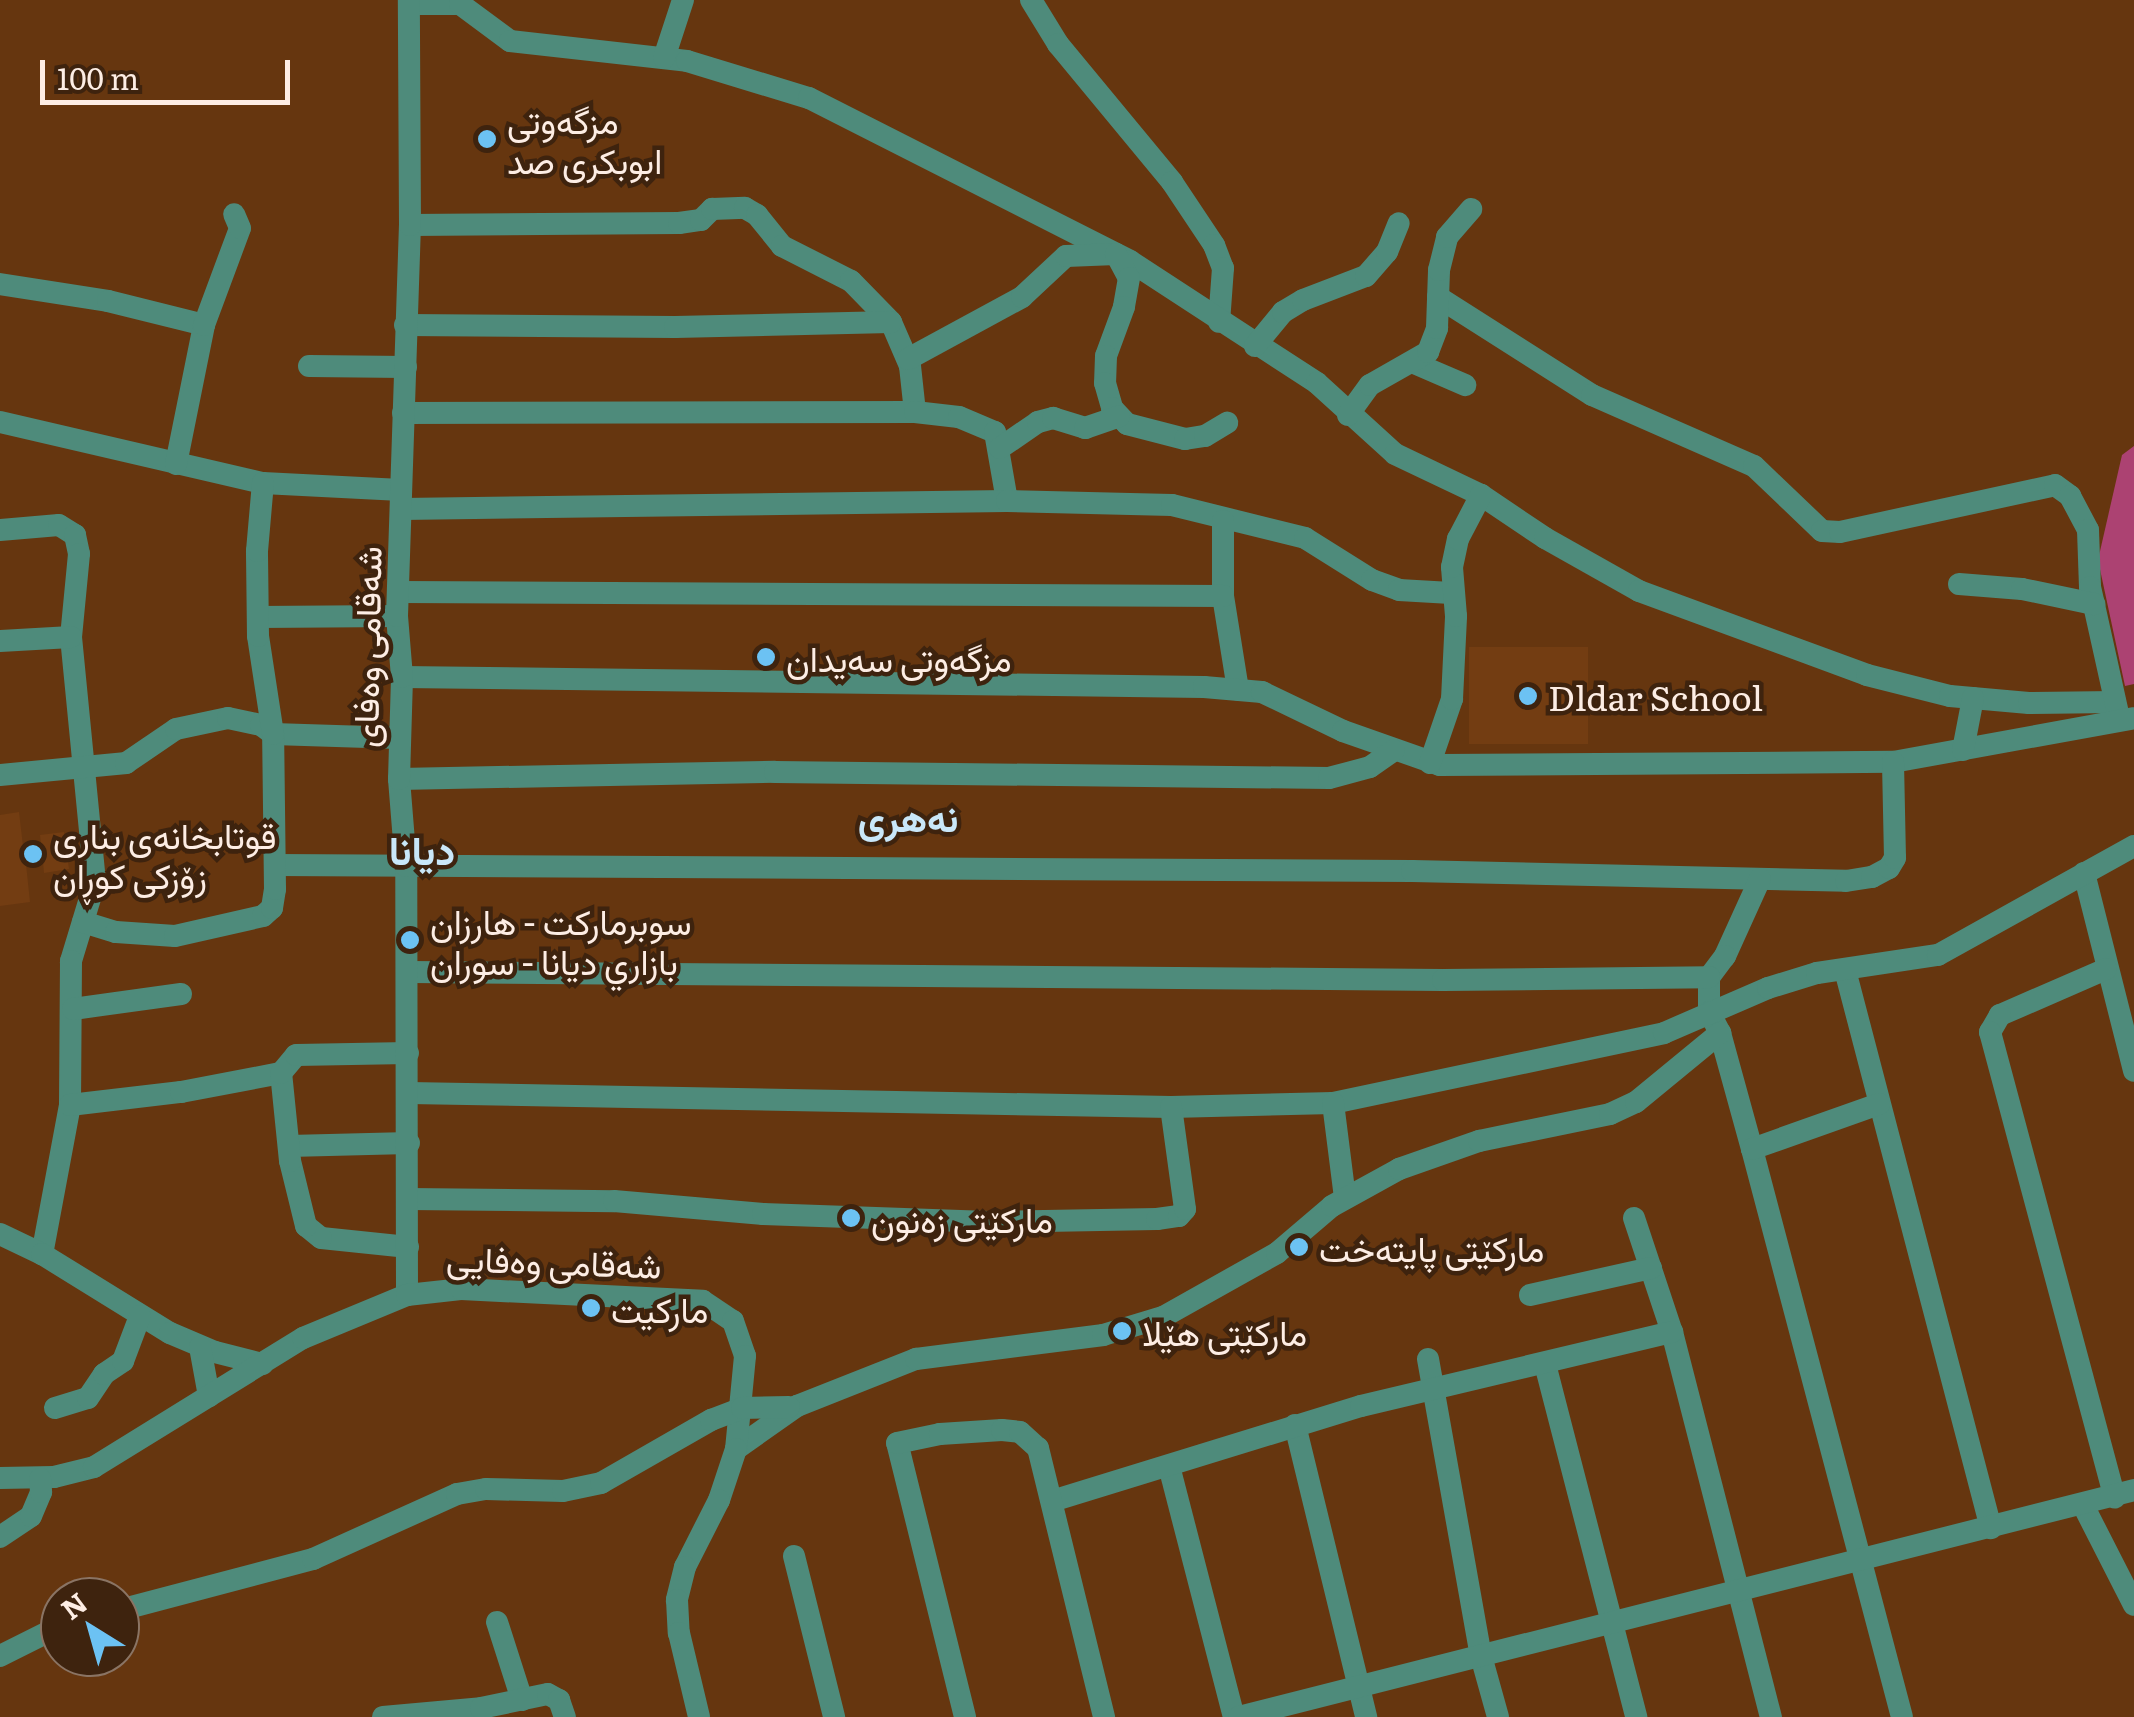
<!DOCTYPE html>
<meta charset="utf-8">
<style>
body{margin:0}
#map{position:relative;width:2134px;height:1717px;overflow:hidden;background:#66360f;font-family:Literata,Vazirmatn,serif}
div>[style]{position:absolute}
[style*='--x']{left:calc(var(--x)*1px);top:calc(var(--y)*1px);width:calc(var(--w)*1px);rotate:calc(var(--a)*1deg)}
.built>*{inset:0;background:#733d12;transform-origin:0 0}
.green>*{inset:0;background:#ac4272}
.minor>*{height:22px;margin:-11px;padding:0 11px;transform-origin:11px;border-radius:11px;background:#4e8b7b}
.dots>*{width:28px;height:28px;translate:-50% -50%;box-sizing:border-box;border:5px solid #3e230e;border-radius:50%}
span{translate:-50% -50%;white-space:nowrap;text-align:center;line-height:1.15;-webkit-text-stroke:9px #3e230e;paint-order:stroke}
.poi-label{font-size:35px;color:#fdede4}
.left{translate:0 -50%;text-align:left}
.street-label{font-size:35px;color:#fdede4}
.neighbourhood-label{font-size:38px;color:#c9e7f9;font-weight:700}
.quarter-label{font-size:40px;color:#c9e7f9;font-weight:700}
.north{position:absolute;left:40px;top:1577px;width:100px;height:100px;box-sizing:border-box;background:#3e230e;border:2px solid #8a7464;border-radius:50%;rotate:323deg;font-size:28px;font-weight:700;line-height:40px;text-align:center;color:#fdede4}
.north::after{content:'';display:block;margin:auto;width:35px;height:45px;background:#6cc2f3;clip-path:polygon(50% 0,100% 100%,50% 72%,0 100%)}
.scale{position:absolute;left:40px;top:60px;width:250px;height:45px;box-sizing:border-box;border:5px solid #fdede4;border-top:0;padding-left:12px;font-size:30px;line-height:35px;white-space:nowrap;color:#fdede4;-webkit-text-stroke:8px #3e230e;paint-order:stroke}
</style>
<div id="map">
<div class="built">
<i style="left:1588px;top:647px;width:97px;height:119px;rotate:90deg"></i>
<i style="clip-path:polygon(19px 812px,23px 846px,41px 844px,40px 835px,64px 832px,69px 869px,44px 873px,43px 862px,26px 864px,30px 902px,0 906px,0 815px)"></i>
</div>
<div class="green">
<i style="clip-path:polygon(2134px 446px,2134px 684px,2125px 686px,2098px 560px,2122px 455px)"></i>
</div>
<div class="minor">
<i style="--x:1031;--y:0;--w:52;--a:58.5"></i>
<i style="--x:1058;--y:44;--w:179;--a:50.4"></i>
<i style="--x:1172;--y:182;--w:76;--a:56.3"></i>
<i style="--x:1214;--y:245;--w:25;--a:69"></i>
<i style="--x:1223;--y:268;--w:54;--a:94.2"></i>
<i style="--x:409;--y:4;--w:51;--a:0"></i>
<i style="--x:460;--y:4;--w:62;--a:36.5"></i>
<i style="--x:510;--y:41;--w:178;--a:6.4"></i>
<i style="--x:687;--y:61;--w:127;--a:16.9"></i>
<i style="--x:809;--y:98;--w:360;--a:26.9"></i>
<i style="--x:1130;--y:261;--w:223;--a:33.1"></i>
<i style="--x:1317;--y:383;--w:105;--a:42.3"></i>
<i style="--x:1395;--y:454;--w:95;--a:25.5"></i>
<i style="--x:1481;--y:495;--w:77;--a:33.9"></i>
<i style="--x:1545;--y:538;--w:108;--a:29.4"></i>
<i style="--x:1639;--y:591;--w:243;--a:20.2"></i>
<i style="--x:1867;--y:675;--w:86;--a:14.2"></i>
<i style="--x:1950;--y:696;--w:79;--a:5.1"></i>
<i style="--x:2029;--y:703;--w:86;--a:-0.7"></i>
<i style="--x:664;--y:58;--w:61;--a:-71.9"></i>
<i style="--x:410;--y:225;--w:269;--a:-0.4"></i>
<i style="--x:679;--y:223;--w:22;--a:-8"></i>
<i style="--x:701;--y:220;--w:16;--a:-45"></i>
<i style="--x:712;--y:209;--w:33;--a:-2"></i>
<i style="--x:745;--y:208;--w:14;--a:30"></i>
<i style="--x:757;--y:215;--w:40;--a:51"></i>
<i style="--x:782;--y:246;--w:77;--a:26.9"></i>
<i style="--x:851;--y:281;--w:57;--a:45.7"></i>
<i style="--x:891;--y:322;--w:48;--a:66.6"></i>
<i style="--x:910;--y:366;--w:46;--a:83.8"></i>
<i style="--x:0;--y:284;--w:109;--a:8.9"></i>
<i style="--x:108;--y:301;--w:99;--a:14"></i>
<i style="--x:1438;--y:297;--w:183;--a:32.5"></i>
<i style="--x:1592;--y:395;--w:177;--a:23.7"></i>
<i style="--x:1754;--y:466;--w:94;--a:43.7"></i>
<i style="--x:1822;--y:531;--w:18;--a:3"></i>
<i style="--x:1840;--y:532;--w:220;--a:-12.3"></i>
<i style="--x:2055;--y:485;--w:19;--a:36"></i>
<i style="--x:2070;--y:496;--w:38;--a:62"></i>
<i style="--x:2088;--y:530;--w:57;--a:88"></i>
<i style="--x:2090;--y:587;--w:129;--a:77.5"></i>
<i style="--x:405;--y:325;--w:270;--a:0.4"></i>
<i style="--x:675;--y:327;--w:216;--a:-1.3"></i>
<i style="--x:1255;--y:346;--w:44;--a:-50.5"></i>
<i style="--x:1283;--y:312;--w:23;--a:-31"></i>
<i style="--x:1303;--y:300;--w:67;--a:-20.9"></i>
<i style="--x:1366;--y:276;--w:32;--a:-49"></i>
<i style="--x:1387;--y:252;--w:31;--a:-68"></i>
<i style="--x:908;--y:359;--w:130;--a:-28.5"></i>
<i style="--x:1022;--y:297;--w:60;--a:-43"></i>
<i style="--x:1066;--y:256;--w:50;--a:-2.3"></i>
<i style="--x:1116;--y:254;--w:27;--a:62"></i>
<i style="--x:1129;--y:278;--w:29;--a:100"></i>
<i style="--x:1124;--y:307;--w:52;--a:110.2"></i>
<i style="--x:1106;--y:356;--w:27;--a:92"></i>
<i style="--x:1105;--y:383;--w:26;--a:74"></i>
<i style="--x:1112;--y:408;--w:22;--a:47"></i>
<i style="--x:1127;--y:424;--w:60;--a:14.5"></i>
<i style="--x:1185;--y:439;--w:20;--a:-9"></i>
<i style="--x:1205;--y:436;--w:26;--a:-31"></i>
<i style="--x:1414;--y:363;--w:56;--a:23.3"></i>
<i style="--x:309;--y:366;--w:97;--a:0.6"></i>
<i style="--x:403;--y:413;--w:512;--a:-0.11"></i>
<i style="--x:915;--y:412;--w:44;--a:6.5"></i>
<i style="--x:959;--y:417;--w:39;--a:23"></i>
<i style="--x:995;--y:432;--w:70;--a:80.1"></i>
<i style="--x:1348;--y:415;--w:37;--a:-54"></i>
<i style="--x:1370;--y:385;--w:67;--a:-29.6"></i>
<i style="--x:1428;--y:352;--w:26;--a:-69"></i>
<i style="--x:1437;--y:328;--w:58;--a:-88"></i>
<i style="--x:1439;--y:270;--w:34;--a:-76"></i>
<i style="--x:1447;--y:237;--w:37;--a:-49"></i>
<i style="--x:0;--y:422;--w:270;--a:13.1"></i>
<i style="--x:263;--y:483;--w:138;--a:2.9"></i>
<i style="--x:1000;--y:448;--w:46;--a:-34.4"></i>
<i style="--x:1038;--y:422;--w:16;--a:-15"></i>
<i style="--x:1053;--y:418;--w:34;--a:17"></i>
<i style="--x:1085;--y:428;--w:36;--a:-19"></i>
<i style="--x:176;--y:464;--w:142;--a:-78.6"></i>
<i style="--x:204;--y:325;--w:103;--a:-69.6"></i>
<i style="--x:240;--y:228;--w:15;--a:-113"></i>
<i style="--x:402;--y:509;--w:605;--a:-0.76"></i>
<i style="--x:1007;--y:501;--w:165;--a:1.4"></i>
<i style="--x:1172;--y:505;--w:137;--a:13.9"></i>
<i style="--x:1305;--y:538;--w:79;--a:32.1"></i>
<i style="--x:1372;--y:580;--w:29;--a:20"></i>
<i style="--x:1399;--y:590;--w:52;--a:3.3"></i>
<i style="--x:1223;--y:521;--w:75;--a:90"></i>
<i style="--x:1223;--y:596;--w:95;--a:80.9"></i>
<i style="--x:0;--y:530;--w:59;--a:-4.8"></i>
<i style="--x:59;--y:525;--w:19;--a:32"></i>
<i style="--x:75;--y:535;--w:19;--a:78"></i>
<i style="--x:79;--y:554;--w:83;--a:95.5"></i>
<i style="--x:71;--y:637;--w:246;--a:84.4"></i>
<i style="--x:95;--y:882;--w:83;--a:106.9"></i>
<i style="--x:71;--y:961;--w:144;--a:90.4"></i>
<i style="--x:70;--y:1105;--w:152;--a:100.6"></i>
<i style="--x:1959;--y:584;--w:63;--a:4.5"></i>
<i style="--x:2022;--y:589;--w:74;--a:11.8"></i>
<i style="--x:399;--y:592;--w:824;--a:0.28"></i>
<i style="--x:258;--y:617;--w:139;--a:-0.4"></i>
<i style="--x:0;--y:641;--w:71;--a:-3.2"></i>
<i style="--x:402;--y:677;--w:802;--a:0.71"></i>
<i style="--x:1204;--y:687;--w:58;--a:4.9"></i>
<i style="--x:1262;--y:692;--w:90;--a:25.7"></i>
<i style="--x:1343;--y:731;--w:103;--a:19.3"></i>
<i style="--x:1440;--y:765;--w:453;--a:-0.4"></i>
<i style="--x:1893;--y:762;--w:245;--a:-10.3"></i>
<i style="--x:1963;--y:750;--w:53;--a:-79.1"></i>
<i style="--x:1430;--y:763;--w:68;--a:-71"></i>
<i style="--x:1452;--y:699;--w:83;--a:-87.2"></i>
<i style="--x:1456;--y:616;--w:49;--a:-94.7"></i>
<i style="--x:1452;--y:567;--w:29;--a:-78"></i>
<i style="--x:1458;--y:539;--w:50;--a:-62.4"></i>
<i style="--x:0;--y:775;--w:127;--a:-5.4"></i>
<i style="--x:126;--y:763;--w:60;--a:-34.2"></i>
<i style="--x:176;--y:729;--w:53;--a:-11.9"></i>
<i style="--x:228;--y:718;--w:34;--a:12"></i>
<i style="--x:261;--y:725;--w:15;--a:37"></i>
<i style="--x:273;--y:734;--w:126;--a:1.8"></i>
<i style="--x:399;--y:779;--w:376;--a:-1.1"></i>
<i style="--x:775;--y:772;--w:554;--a:0.62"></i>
<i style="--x:1329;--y:778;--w:42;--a:-15"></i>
<i style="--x:1370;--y:767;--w:29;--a:-35"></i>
<i style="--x:275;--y:865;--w:1137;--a:0.3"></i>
<i style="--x:1412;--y:871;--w:434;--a:1.3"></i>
<i style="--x:1846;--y:881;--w:26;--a:-9"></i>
<i style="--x:1872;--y:877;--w:19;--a:-28"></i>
<i style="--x:1889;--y:868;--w:12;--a:-59"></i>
<i style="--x:1895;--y:858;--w:96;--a:-91.2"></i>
<i style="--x:2084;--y:873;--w:204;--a:75.8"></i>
<i style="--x:1760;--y:879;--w:85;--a:114.4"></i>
<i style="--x:1725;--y:956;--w:26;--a:127"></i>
<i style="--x:1709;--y:977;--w:35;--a:90"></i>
<i style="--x:1709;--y:1012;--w:24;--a:62"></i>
<i style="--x:1720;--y:1033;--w:120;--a:74.6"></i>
<i style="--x:1752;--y:1149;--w:587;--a:75.21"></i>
<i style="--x:83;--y:922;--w:34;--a:17"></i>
<i style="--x:116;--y:932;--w:59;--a:3.9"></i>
<i style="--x:175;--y:936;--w:90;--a:-12.8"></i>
<i style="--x:263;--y:916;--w:12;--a:-42"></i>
<i style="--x:272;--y:908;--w:19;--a:-81"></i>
<i style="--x:275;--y:889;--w:155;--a:-90.7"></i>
<i style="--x:273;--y:734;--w:99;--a:-98.7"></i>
<i style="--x:258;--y:636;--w:85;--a:-90.7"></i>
<i style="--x:257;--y:551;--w:68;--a:-85"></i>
<i style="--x:2106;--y:969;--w:116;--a:156.5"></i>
<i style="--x:2000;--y:1015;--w:20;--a:120"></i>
<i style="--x:1990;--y:1032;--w:482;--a:75"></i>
<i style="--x:1845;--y:970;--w:577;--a:75.34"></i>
<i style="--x:408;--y:972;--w:1035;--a:0.44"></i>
<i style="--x:1443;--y:980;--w:266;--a:-0.6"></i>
<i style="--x:73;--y:1009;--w:109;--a:-7.9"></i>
<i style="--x:409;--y:1093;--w:762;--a:1.05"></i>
<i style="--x:1171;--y:1107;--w:162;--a:-1.4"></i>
<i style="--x:1333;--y:1103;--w:338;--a:-11.9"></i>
<i style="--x:1664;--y:1033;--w:113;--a:-23.4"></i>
<i style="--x:1768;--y:988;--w:51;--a:-17"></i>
<i style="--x:1817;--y:973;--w:122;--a:-8.5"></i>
<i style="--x:1938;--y:955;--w:224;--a:-29.1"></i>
<i style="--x:1333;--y:1103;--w:96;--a:82.8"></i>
<i style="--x:70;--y:1105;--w:112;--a:-6.7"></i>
<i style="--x:181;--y:1092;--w:102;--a:-10.8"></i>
<i style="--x:289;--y:1146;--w:120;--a:-1.4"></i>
<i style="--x:1752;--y:1149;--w:135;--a:-19.5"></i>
<i style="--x:408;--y:1199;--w:206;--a:0.6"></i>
<i style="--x:614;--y:1201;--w:150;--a:5"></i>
<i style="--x:763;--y:1214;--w:226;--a:2"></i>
<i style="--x:989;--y:1222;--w:168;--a:-1"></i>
<i style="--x:1157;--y:1219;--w:22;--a:-8"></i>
<i style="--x:1179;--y:1216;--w:9;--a:-49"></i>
<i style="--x:1185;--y:1209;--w:103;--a:-97.8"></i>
<i style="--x:1634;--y:1218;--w:120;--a:71.6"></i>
<i style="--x:1672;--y:1332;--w:398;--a:75.6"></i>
<i style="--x:0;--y:1234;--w:47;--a:25.5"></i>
<i style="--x:42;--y:1254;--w:150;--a:31.7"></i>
<i style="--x:170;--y:1333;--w:49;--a:22.9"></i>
<i style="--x:215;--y:1352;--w:49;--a:14.3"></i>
<i style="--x:408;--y:1247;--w:87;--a:-174.1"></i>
<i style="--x:321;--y:1238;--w:19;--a:-141"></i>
<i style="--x:306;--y:1226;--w:67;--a:-103.8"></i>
<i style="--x:290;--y:1161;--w:88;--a:-95.8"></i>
<i style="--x:281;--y:1073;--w:23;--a:-50"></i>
<i style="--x:296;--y:1055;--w:112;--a:-1"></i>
<i style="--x:407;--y:1295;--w:429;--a:-90.1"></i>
<i style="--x:406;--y:866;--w:87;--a:-94.6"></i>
<i style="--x:399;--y:779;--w:102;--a:-88.3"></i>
<i style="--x:402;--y:677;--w:61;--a:-94.7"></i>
<i style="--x:397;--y:616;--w:391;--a:-88.1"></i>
<i style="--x:410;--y:225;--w:225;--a:-90.3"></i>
<i style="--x:1530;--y:1295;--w:124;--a:-12.6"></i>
<i style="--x:200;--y:1347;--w:50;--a:79.6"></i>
<i style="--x:1428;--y:1359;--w:302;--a:79.9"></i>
<i style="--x:1481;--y:1656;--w:63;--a:74.4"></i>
<i style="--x:1545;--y:1364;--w:365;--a:75.5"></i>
<i style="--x:55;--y:1408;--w:34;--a:-17"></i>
<i style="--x:88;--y:1398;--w:29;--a:-56"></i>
<i style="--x:104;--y:1374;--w:23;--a:-34"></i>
<i style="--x:123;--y:1361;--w:48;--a:-69.3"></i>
<i style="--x:1295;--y:1425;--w:301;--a:76.3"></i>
<i style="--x:736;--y:1449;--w:75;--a:-35.2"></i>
<i style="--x:797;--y:1406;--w:128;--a:-21.6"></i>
<i style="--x:916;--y:1359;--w:189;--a:-7.3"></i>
<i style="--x:1103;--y:1335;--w:63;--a:-16.7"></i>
<i style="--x:1163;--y:1317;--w:131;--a:-29.3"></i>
<i style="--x:1277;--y:1253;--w:72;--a:-40.5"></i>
<i style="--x:1332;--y:1206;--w:77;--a:-28.9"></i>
<i style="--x:1399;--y:1169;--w:85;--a:-19.3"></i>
<i style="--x:1479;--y:1141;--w:134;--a:-11.6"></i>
<i style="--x:1610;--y:1114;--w:29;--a:-25"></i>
<i style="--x:1636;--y:1102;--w:109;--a:-39.4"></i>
<i style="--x:1169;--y:1466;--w:259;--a:75.5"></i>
<i style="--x:0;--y:1478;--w:54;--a:-1.1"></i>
<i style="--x:54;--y:1477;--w:41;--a:-14"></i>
<i style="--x:94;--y:1467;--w:246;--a:-31.7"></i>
<i style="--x:303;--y:1338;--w:113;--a:-22.5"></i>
<i style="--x:407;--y:1295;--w:54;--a:-6.3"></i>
<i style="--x:461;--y:1289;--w:242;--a:2.8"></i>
<i style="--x:703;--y:1301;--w:36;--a:34"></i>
<i style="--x:733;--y:1321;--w:37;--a:71"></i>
<i style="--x:745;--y:1356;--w:93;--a:95.5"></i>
<i style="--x:736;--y:1449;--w:54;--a:108.4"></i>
<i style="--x:719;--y:1500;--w:75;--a:116.9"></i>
<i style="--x:685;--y:1567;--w:34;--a:104"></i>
<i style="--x:677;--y:1600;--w:33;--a:87"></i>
<i style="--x:679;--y:1633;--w:86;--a:76.6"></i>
<i style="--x:1052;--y:1501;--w:323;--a:-17.1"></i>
<i style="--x:1361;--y:1406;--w:320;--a:-13.4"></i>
<i style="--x:2083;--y:1505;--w:112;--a:63"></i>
<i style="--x:0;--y:1537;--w:37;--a:-34"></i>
<i style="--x:31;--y:1516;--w:26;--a:-67"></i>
<i style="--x:41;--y:1492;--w:13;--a:-94"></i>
<i style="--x:794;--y:1556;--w:166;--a:76"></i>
<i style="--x:120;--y:1610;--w:200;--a:-14.8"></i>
<i style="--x:313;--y:1559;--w:158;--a:-24.3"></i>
<i style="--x:457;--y:1494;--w:29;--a:-10"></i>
<i style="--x:486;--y:1489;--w:77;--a:1.5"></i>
<i style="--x:563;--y:1491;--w:39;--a:-12"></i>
<i style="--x:601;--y:1483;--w:127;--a:-29.8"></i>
<i style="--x:711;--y:1420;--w:33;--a:-21"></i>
<i style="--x:742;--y:1408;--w:47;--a:-1.2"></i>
<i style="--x:497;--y:1622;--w:82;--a:72.2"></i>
<i style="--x:0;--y:1656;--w:67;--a:-26.6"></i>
<i style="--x:383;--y:1717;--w:98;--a:-5.2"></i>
<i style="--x:481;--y:1708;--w:68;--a:-11.8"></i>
<i style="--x:548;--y:1694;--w:13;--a:29"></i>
<i style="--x:559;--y:1700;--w:18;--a:71"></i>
<i style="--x:965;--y:1717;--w:282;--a:-103.9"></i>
<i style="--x:897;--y:1443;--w:44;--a:-11.8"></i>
<i style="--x:940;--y:1434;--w:62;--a:-3.7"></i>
<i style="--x:1002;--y:1430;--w:18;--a:6"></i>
<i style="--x:1020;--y:1432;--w:24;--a:42"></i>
<i style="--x:1038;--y:1448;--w:277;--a:76.2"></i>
<i style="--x:1239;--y:1717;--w:923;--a:-14.23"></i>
</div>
<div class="dots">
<i style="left:487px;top:139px;background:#6cc2f3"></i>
<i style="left:766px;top:657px;background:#6cc2f3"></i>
<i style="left:1528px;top:696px;background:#6cc2f3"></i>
<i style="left:33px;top:854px;background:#6cc2f3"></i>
<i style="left:410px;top:940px;background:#6cc2f3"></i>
<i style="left:851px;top:1218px;background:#6cc2f3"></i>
<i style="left:1299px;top:1247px;background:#6cc2f3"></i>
<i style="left:591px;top:1308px;background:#6cc2f3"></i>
<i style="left:1122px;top:1331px;background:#6cc2f3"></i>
</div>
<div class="poi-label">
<span class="left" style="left:507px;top:139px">مزگەوتی<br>ابوبکری صد</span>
<span class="left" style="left:786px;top:657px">مزگەوتی سەیدان</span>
<span class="left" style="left:1548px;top:696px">Dldar School</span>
<span class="left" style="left:53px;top:854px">قوتابخانەی بناری<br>زۆزکی کوڕان</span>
<span class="left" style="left:430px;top:940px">سوبرماركت - هارزان<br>بازاري ديانا - سوران</span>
<span class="left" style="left:871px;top:1218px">مارکێتی زەنون</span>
<span class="left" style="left:1319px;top:1247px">مارکێتی پایتەخت</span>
<span class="left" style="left:611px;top:1308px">ماركيت</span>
<span class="left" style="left:1142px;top:1331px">مارکێتی هێلا</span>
</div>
<div class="street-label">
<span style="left:365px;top:647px;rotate:-89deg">شەقامی وەفای</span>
<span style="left:554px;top:1260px;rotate:2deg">شەقامی وەفایی</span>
</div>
<div class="neighbourhood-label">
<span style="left:908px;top:816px">نەھری</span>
</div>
<div class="quarter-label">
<span style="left:422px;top:848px">دیانا</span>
</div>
<div class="north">N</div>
<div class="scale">100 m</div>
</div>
